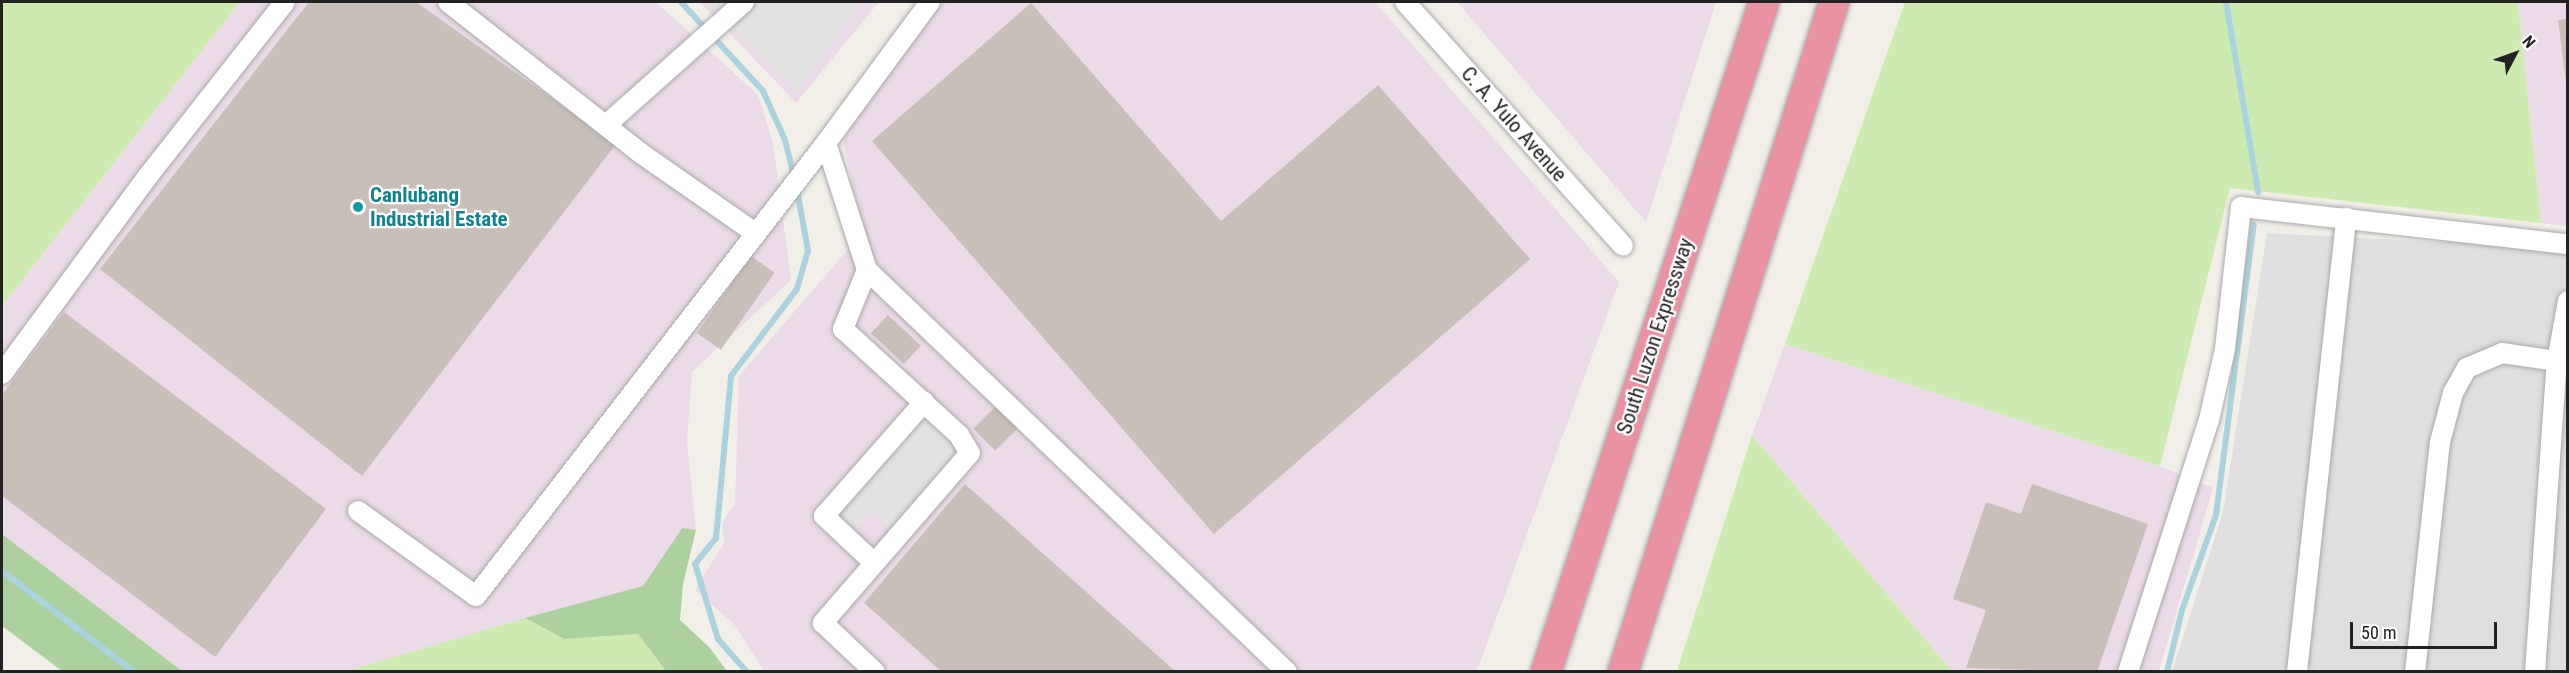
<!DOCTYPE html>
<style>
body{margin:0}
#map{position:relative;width:2569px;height:673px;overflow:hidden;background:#f2efe9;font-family:"Roboto Condensed",sans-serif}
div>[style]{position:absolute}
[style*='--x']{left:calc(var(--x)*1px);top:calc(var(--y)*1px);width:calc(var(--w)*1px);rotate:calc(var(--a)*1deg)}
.residential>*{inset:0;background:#e0dfdf}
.industrial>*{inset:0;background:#ebdbe8}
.grass>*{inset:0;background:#cdebb0}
.forest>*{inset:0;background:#add19e}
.parking>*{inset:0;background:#e2e2e2}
.stream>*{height:6px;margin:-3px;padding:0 3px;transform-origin:3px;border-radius:3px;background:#aad3df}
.building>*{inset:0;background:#c7bfb8;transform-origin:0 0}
.roads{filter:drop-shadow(0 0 2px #a9a9a9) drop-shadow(0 0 2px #a9a9a9)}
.minor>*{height:20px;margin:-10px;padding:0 10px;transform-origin:10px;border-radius:10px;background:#fff}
.highway>*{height:30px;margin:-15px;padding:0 15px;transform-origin:15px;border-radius:15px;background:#e892a2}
.dots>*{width:16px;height:16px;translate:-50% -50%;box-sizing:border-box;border:3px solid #fff;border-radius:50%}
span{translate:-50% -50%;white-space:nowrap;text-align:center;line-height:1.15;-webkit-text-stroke:4.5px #fff;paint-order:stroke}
.street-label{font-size:21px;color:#222}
.culture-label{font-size:21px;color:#0d838f;font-weight:700}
.left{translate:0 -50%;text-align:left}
.frame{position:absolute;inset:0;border:3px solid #222;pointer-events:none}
.north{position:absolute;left:2485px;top:24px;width:60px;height:60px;-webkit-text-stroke:4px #fff;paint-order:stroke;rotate:49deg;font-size:16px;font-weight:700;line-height:24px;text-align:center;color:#222}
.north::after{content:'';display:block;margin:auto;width:21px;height:27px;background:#222;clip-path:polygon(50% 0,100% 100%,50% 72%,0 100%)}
.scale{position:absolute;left:2350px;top:622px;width:147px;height:27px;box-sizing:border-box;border:3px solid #222;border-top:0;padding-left:8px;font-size:18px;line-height:21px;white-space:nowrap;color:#222;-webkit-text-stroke:4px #fff;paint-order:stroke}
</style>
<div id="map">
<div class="residential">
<i style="clip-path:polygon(2267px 233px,2499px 245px,2567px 254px,2567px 671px,2172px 672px,2223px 512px)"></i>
</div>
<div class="industrial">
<i style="clip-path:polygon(240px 2px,656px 2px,758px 95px,773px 142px,791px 280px,692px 372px,687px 441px,696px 530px,682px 528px,643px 586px,344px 672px,182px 671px,2px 534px,2px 306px)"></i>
<i style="clip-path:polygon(700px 2px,879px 2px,796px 103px)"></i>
<i style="clip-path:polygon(943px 2px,1375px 2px,1619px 282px,1477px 671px,764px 671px,734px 624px,695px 590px,724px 543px,722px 523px,735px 503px,739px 376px,863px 232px,843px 141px,862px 105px)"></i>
<i style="clip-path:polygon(1457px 2px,1716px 2px,1646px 222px)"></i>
<i style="clip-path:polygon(2518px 2px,2567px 2px,2567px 226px,2541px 223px)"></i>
<i style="clip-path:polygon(1785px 344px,2160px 466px,2213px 488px,2159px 671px,1952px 671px,1752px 435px)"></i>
</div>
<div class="grass">
<i style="clip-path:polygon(2px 2px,240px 2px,2px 306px)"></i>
<i style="clip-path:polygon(1905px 2px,2518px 2px,2541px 223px,2230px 188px,2160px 466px,1785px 344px)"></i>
<i style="clip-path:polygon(1752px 435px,1952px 671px,1677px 671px)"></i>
<i style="clip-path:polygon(525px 618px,564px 639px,638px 634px,666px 671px,344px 672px)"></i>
</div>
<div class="forest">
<i style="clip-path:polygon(682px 528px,696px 530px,683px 584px,680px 620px,710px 648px,727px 671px,666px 671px,638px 634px,564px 639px,525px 618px,643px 586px)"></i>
<i style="clip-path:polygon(2px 534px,182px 671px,62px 671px,2px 626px)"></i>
</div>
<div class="parking">
<i style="clip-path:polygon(706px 2px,862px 2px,797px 92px)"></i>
<i style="clip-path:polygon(922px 415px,963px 452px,891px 530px,871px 512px,852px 533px,831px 513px)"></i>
</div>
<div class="stream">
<i style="--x:681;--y:2;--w:121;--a:47.3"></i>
<i style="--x:763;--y:91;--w:54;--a:65.8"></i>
<i style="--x:785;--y:140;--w:37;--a:76"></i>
<i style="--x:2226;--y:2;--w:193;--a:80.4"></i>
<i style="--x:2;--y:571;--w:166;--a:37.4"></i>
<i style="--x:747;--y:672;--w:44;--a:-131.3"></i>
<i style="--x:718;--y:639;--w:78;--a:-107"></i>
<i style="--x:695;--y:564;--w:33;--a:-51"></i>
<i style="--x:716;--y:538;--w:163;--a:-84.7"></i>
<i style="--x:731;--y:376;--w:109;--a:-52.8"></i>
<i style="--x:797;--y:289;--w:40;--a:-74"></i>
<i style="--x:808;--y:251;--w:63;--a:-100.1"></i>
<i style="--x:2167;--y:672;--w:64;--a:-76.4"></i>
<i style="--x:2182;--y:610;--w:101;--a:-70.3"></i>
<i style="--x:2216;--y:515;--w:293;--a:-82.6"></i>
</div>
<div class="building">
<i style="clip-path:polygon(309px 2px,416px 2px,616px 144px,362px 476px,100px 269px)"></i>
<i style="clip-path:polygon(1031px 3px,1221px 221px,1378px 85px,1530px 259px,1214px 534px,872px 141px)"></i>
<i style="clip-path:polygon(2568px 19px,2568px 82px,2566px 82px,2558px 20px)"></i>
<i style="left:751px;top:256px;width:29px;height:94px;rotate:35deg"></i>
<i style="clip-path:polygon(64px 312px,326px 509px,215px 657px,2px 496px,2px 395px)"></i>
<i style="left:888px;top:315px;width:45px;height:25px;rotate:43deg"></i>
<i style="left:996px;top:406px;width:31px;height:32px;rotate:45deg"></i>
<i style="clip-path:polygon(965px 484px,1176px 672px,942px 672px,864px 603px)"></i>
<i style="clip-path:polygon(2032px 484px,2148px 524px,2097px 672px,1966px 668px,1986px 610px,1953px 599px,1986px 502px,2021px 514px)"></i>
</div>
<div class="roads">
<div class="minor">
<i style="--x:448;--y:2;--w:243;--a:38.1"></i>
<i style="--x:639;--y:152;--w:141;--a:34.9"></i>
<i style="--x:1405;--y:2;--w:327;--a:48.2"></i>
<i style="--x:606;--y:125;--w:185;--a:-41.7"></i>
<i style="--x:826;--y:143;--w:133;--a:72.1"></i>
<i style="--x:867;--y:270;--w:64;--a:112.1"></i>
<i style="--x:843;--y:329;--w:157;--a:42.4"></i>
<i style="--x:959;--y:435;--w:21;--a:59"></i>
<i style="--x:970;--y:453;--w:225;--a:130.9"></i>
<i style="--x:823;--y:623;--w:71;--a:43.3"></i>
<i style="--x:867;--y:270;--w:581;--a:43.75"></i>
<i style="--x:2;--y:374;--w:246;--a:-53.6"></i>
<i style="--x:148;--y:176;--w:221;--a:-51.8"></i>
<i style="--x:358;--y:511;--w:145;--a:35.8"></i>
<i style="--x:476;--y:596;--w:572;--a:-52.31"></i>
<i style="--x:826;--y:143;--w:175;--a:-53.6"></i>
<i style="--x:872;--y:561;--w:66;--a:-136.8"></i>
<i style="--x:824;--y:516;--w:152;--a:-48.7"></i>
<i style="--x:2128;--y:672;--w:265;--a:-72.2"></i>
<i style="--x:2209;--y:420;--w:73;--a:-77.3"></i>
<i style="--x:2225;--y:349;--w:143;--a:-83.6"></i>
<i style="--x:2241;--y:207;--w:329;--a:6.5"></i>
<i style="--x:2297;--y:672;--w:457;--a:-83.8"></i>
<i style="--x:2415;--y:672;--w:231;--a:-83.8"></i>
<i style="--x:2440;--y:442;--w:51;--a:-75.1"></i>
<i style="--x:2453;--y:393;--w:29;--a:-61"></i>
<i style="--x:2467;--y:368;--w:38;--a:-23"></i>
<i style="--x:2502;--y:353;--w:56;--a:8.3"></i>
<i style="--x:2535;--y:672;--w:312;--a:-86"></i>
<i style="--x:2557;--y:361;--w:61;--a:-79.6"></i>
</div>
<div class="highway">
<i style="--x:1546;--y:672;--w:705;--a:-71.98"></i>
<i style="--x:1623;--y:672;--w:702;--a:-72.52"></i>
</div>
</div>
<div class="dots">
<i style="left:358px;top:207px;background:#0f9aa8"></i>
</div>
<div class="street-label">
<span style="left:1514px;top:124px;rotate:48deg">C. A. Yulo Avenue</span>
<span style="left:1655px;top:336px;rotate:-72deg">South Luzon Expressway</span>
</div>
<div class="culture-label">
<span class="left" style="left:370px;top:207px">Canlubang<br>Industrial Estate</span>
</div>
<div class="frame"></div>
<div class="north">N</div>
<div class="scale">50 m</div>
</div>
